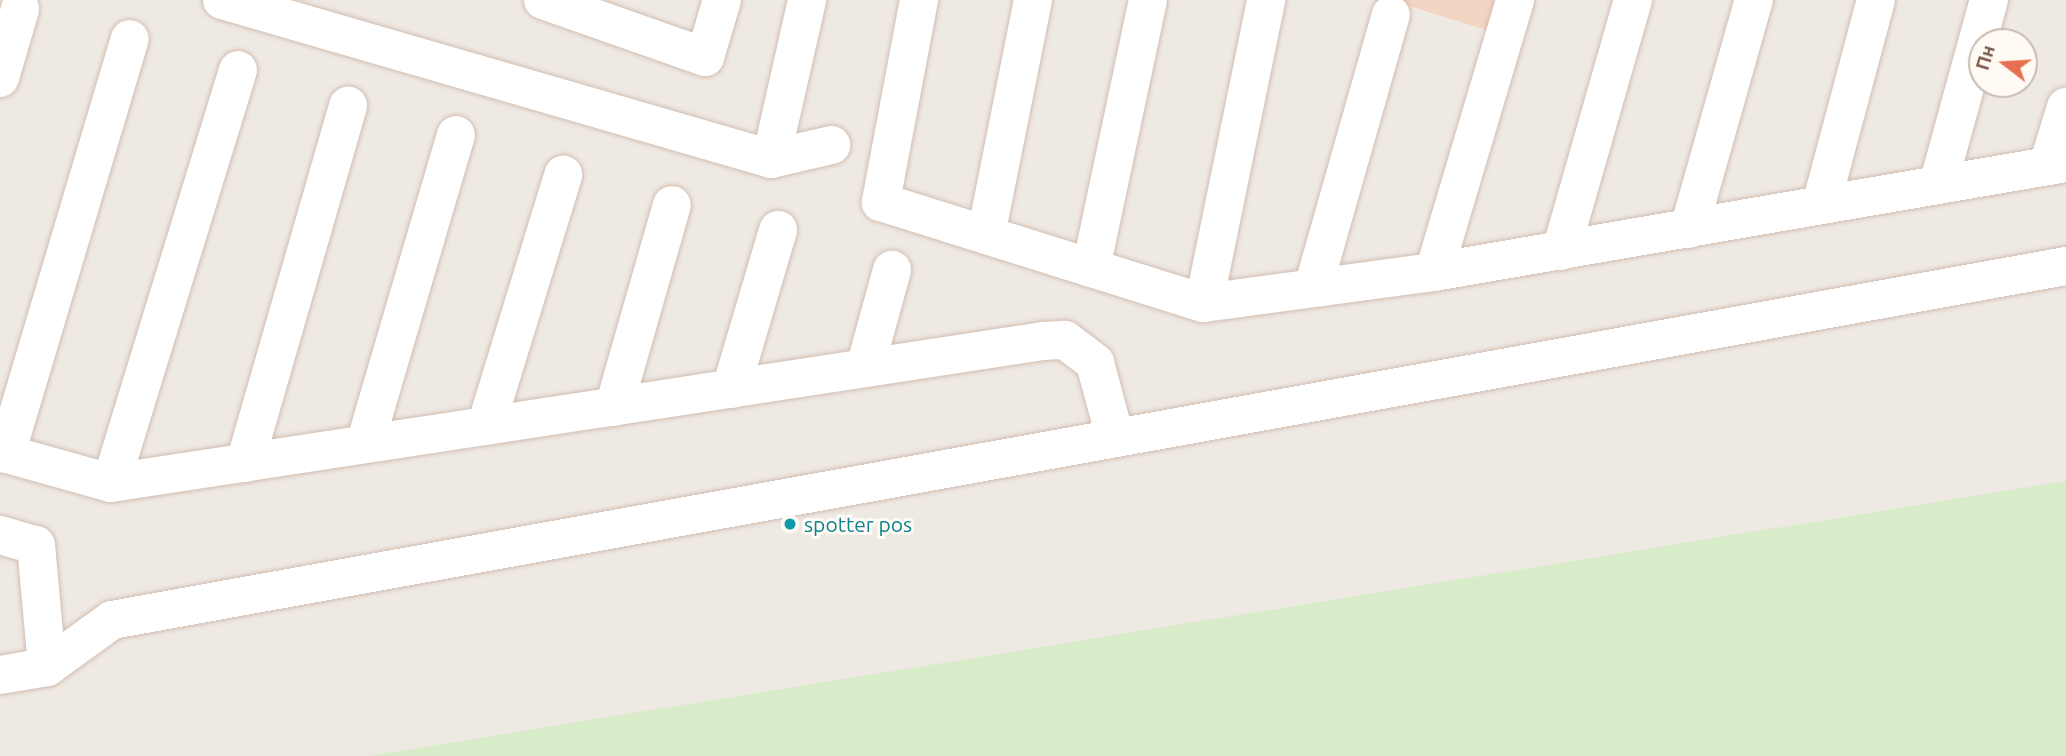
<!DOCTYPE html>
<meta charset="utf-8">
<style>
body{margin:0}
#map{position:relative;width:2066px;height:756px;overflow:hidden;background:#fdf6ec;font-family:Ubuntu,sans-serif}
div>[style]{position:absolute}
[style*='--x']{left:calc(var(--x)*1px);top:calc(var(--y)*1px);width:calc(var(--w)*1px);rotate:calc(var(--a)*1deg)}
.industrial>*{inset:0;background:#efe9e4}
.green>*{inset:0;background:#d8ecc9}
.building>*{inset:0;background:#f3d5c3}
.roads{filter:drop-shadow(0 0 2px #d1beb0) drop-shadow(0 0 2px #d1beb0)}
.minor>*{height:38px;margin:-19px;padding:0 19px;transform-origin:19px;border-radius:19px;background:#fff}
.dots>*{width:19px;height:19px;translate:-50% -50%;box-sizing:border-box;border:4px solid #fffaf3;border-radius:50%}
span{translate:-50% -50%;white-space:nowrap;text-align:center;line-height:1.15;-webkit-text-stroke:6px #fffaf3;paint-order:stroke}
.culture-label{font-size:21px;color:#0d838f}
.left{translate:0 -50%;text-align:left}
.north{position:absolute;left:1968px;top:28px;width:70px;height:70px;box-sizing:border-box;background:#fffaf3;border:2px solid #cabbb1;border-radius:50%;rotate:287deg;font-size:19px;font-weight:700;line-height:28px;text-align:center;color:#7a5c4d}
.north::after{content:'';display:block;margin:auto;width:24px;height:32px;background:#e76f51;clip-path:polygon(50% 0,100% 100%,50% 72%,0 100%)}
</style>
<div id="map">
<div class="industrial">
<i style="clip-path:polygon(evenodd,0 0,1387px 0,1489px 31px,1499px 0,2066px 0,2066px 756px,0 756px,0 0,1982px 42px,2024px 42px,2024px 84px,1982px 84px,1982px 42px)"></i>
</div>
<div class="green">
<i style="clip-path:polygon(2066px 481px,2066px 756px,368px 756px)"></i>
</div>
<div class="building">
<i style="clip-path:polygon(1389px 0,1499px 0,1489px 31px)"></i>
</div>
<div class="roads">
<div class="minor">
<i style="--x:222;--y:0;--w:572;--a:16.15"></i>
<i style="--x:771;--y:159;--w:62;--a:-13.1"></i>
<i style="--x:543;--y:0;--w:172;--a:19.4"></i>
<i style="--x:705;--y:57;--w:59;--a:-73.4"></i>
<i style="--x:919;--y:0;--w:206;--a:100.7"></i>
<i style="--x:881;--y:202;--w:338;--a:17.4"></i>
<i style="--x:1204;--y:303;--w:232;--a:-7.7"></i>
<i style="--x:1434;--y:272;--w:641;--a:-9.79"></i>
<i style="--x:0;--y:78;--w:72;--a:-73.8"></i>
<i style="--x:771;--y:159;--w:163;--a:-77.2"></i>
<i style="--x:2048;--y:166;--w:62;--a:-73"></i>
<i style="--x:1938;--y:185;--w:192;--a:-74.6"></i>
<i style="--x:1821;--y:205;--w:212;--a:-75"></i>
<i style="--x:1689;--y:229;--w:238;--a:-74.2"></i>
<i style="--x:986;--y:235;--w:240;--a:-78.7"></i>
<i style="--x:1561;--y:251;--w:261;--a:-74"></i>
<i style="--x:1091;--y:268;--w:274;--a:-78"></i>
<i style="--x:1434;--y:272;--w:284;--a:-73.4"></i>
<i style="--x:1313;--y:288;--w:284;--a:-74.1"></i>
<i style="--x:1204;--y:303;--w:309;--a:-78.4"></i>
<i style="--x:865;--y:368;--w:102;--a:-74.6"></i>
<i style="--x:731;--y:389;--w:166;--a:-73.5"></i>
<i style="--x:614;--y:407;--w:210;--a:-74"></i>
<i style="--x:486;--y:426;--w:263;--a:-72.9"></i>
<i style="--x:365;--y:444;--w:322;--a:-73.6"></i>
<i style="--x:0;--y:452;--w:115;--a:15.6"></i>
<i style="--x:111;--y:483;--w:943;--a:-8.66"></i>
<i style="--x:1043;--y:341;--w:22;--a:-3"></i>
<i style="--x:1065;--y:340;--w:38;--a:37"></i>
<i style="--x:1095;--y:363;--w:77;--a:74.9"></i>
<i style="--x:6;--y:454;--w:433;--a:-73.4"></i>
<i style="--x:245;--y:463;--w:372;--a:-73.9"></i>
<i style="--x:111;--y:483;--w:432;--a:-72.9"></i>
<i style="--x:0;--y:535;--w:37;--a:16"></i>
<i style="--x:36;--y:545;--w:122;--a:84.8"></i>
<i style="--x:0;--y:675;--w:48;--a:-9.7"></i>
<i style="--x:47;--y:667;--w:80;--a:-35.9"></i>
<i style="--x:112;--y:620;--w:1986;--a:-10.27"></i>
</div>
</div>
<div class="dots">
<i style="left:790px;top:524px;background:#0f9aa8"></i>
</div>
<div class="culture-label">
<span class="left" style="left:804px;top:524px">spotter pos</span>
</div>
<div class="north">Пн</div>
</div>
